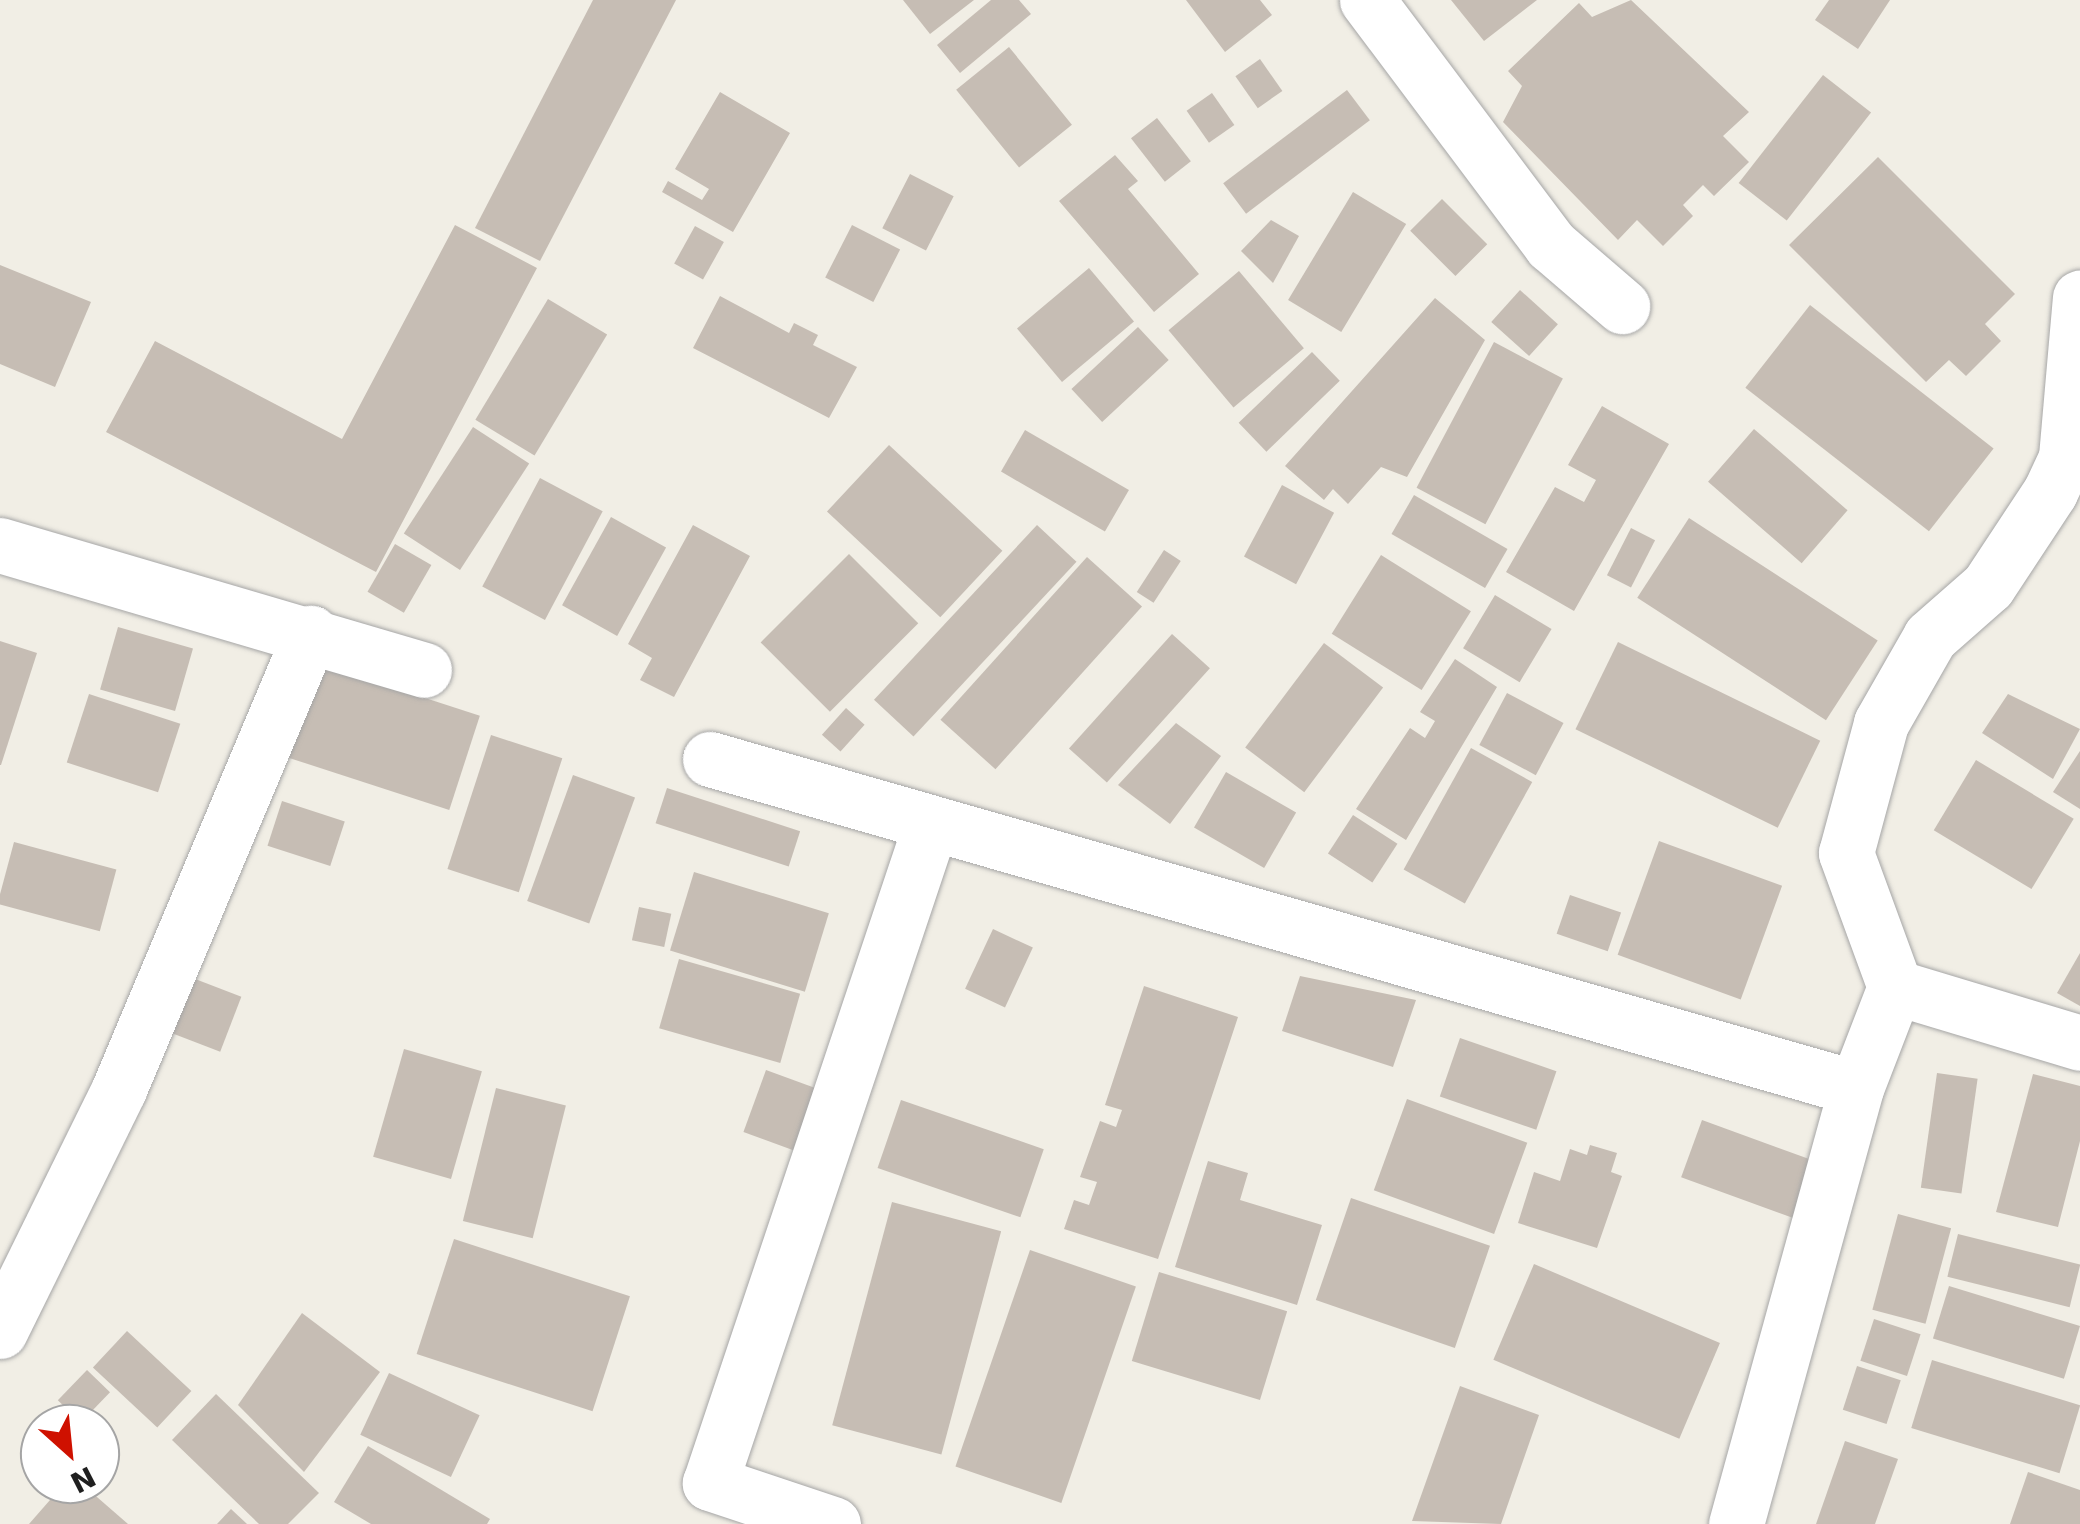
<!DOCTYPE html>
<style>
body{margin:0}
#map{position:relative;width:2080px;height:1524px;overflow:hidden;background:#f1eee5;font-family:"DejaVu Sans",sans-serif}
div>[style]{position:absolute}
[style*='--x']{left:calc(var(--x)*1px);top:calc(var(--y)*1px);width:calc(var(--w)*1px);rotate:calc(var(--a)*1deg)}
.building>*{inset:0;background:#c6bdb4;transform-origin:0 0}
.roads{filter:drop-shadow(0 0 2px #a6a6a6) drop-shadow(0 0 2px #a6a6a6)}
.street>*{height:55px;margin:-27.5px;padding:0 27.5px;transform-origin:27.5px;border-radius:27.5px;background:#fff}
span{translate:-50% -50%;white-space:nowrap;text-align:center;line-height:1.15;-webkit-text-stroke:8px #fff;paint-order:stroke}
.north{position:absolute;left:20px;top:1404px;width:100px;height:100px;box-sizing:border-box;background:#fff;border:2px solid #a5a5a5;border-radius:50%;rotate:153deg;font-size:28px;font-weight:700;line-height:40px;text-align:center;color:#1f1f1f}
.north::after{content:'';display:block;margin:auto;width:35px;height:45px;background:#cf1100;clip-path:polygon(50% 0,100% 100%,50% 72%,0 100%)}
</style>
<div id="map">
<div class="building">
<i style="clip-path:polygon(593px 0,676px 0,540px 261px,475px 228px)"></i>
<i style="clip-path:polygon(903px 0,974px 0,930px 34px)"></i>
<i style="clip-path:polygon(991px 0,1019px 0,1031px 14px,960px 73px,937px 45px)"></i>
<i style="clip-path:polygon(1186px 0,1260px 0,1272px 15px,1225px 52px)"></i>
<i style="clip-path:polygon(1451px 0,1537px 0,1484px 41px)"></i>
<i style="clip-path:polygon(1631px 0,1749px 112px,1723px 136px,1749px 162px,1714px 196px,1703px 185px,1683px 205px,1693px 216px,1663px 246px,1637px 220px,1618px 240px,1503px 122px,1522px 86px,1508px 71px,1579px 3px,1592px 17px)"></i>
<i style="clip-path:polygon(1829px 0,1890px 0,1858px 49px,1815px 20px)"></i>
<i style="left:1009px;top:47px;width:100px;height:68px;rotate:51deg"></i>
<i style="left:1260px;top:59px;width:39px;height:30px;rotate:55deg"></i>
<i style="left:1823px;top:75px;width:61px;height:137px;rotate:38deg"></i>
<i style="left:1347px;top:90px;width:38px;height:155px;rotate:53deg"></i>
<i style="clip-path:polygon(720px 92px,790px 133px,733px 232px,662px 192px,668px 181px,702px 200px,709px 189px,675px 169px)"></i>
<i style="left:1212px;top:93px;width:39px;height:31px;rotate:55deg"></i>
<i style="left:1157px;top:118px;width:55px;height:33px;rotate:52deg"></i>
<i style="clip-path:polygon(1115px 155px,1138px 181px,1128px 189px,1199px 274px,1154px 312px,1059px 201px)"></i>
<i style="clip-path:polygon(1878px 157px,2015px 294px,1985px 324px,2001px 341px,1966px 376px,1949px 360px,1926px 382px,1789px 245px)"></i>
<i style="left:910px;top:174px;width:49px;height:61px;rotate:27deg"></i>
<i style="left:1353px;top:192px;width:62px;height:126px;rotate:31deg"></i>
<i style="left:1442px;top:199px;width:64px;height:45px;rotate:45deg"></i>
<i style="clip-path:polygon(1271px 220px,1299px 236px,1273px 283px,1241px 251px)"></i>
<i style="clip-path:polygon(455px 225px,537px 268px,376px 572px,106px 432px,155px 341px,342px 439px)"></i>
<i style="left:852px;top:225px;width:54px;height:59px;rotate:27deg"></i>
<i style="left:695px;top:226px;width:33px;height:43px;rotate:29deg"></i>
<i style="clip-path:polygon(0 265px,91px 302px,55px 387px,0 364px)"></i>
<i style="left:1089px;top:268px;width:70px;height:94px;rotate:50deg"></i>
<i style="left:1239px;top:271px;width:101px;height:92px;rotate:50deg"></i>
<i style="left:1520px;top:290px;width:51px;height:43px;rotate:42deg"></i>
<i style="clip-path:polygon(720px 296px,789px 333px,794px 323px,818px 335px,813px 345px,857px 367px,829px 418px,693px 348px)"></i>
<i style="clip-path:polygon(1435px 298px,1485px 340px,1407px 477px,1381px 467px,1348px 504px,1333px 489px,1324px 500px,1285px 466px)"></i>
<i style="left:548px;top:299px;width:69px;height:141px;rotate:31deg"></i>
<i style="left:1810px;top:305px;width:233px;height:105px;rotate:38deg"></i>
<i style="left:1138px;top:327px;width:45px;height:91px;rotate:47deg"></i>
<i style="left:1494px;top:342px;width:78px;height:165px;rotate:28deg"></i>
<i style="left:1312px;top:352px;width:40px;height:102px;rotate:46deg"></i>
<i style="clip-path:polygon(1602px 406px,1669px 444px,1574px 611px,1506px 572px,1555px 487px,1584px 502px,1596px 480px,1568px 465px)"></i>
<i style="left:473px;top:427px;width:67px;height:127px;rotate:33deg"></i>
<i style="left:1754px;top:429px;width:124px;height:70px;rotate:41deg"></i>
<i style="left:1025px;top:430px;width:120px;height:48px;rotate:30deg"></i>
<i style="left:889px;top:445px;width:155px;height:91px;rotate:43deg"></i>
<i style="left:540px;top:478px;width:71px;height:123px;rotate:28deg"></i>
<i style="left:1282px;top:485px;width:59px;height:81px;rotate:28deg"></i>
<i style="left:1414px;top:495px;width:108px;height:45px;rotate:30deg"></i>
<i style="left:611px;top:517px;width:63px;height:101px;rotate:29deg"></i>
<i style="left:1689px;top:518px;width:225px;height:95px;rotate:33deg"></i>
<i style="clip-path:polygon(693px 525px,750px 556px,674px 697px,640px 680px,652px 658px,628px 644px)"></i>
<i style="left:1037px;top:525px;width:54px;height:239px;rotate:43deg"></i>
<i style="left:1631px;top:528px;width:27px;height:53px;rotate:27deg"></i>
<i style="left:395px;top:544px;width:42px;height:55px;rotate:30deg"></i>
<i style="left:1164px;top:550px;width:20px;height:50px;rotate:33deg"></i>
<i style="left:849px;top:554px;width:98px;height:125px;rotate:45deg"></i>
<i style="left:1381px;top:555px;width:106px;height:93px;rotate:32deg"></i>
<i style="left:1087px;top:557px;width:74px;height:219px;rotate:42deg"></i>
<i style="left:1495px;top:595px;width:66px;height:62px;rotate:31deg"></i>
<i style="left:118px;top:627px;width:78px;height:65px;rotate:16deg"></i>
<i style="left:1172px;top:634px;width:51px;height:154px;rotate:42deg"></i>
<i style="clip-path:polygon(0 641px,37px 653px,1px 765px,0 765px)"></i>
<i style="left:1618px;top:642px;width:225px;height:97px;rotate:26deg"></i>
<i style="left:1324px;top:643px;width:74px;height:131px;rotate:37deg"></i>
<i style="left:302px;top:658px;width:187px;height:99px;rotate:18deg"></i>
<i style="clip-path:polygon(1455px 659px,1497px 687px,1406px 840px,1356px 809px,1410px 728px,1425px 738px,1435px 721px,1420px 712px)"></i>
<i style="left:1507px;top:693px;width:64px;height:59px;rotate:28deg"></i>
<i style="left:89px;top:694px;width:96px;height:72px;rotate:18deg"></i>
<i style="clip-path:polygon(2008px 694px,2080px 729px,2053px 779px,1982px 733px)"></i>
<i style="left:846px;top:708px;width:25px;height:36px;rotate:42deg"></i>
<i style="clip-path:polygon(1176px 723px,1221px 756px,1170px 824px,1118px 785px)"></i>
<i style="left:491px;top:735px;width:75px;height:141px;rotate:18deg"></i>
<i style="left:1471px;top:748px;width:70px;height:139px;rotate:29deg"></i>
<i style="clip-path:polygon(2080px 751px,2080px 809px,2053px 792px)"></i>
<i style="left:1976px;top:760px;width:114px;height:82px;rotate:31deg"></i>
<i style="left:1226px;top:772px;width:81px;height:64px;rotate:30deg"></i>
<i style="left:573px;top:775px;width:66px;height:134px;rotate:20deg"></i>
<i style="left:667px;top:788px;width:140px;height:37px;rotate:18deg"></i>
<i style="left:282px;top:801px;width:66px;height:47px;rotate:18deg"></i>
<i style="left:1353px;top:815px;width:53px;height:46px;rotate:33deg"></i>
<i style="left:1659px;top:841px;width:131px;height:121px;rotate:20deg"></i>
<i style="left:14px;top:842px;width:106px;height:64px;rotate:15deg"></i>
<i style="left:694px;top:872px;width:141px;height:82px;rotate:17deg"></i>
<i style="left:1570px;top:895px;width:54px;height:41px;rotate:19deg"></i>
<i style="left:639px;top:907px;width:33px;height:34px;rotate:12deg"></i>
<i style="left:993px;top:929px;width:44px;height:66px;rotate:25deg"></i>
<i style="clip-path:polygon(2080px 953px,2080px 1006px,2057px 993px)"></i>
<i style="left:679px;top:959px;width:126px;height:72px;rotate:16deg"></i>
<i style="clip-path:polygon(1300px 976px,1416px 1000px,1393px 1067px,1282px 1031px)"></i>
<i style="left:190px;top:977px;width:55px;height:59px;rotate:21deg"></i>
<i style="clip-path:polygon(1144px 986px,1238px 1017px,1158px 1259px,1064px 1229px,1074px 1200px,1089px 1205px,1097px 1182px,1080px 1177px,1100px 1121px,1116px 1127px,1122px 1110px,1105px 1105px)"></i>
<i style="left:1460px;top:1038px;width:102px;height:62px;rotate:19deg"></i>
<i style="left:404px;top:1049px;width:81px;height:112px;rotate:16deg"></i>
<i style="left:766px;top:1070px;width:56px;height:66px;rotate:20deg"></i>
<i style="left:1937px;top:1073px;width:41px;height:116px;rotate:8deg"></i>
<i style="clip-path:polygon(2033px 1074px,2080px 1086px,2080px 1141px,2058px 1227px,1996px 1212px)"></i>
<i style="left:496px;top:1088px;width:72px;height:137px;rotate:14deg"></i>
<i style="left:1407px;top:1099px;width:128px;height:97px;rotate:20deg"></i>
<i style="left:901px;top:1100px;width:151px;height:72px;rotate:19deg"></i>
<i style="left:1702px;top:1120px;width:125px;height:61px;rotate:20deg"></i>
<i style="clip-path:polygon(1590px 1145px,1617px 1153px,1611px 1172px,1622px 1176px,1597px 1248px,1518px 1223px,1534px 1172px,1560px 1181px,1570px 1149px,1587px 1155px)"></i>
<i style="clip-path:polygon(1208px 1161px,1248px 1173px,1240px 1200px,1322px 1225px,1297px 1305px,1175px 1267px)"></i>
<i style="left:1351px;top:1198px;width:147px;height:108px;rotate:19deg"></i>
<i style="left:892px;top:1202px;width:113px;height:231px;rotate:15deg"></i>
<i style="left:1898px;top:1214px;width:55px;height:99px;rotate:15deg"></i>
<i style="left:1958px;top:1234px;width:126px;height:44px;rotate:14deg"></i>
<i style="left:454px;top:1239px;width:185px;height:121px;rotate:18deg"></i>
<i style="left:1030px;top:1250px;width:112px;height:229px;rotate:19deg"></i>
<i style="left:1534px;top:1264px;width:202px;height:104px;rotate:23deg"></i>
<i style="left:1159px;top:1272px;width:134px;height:93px;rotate:17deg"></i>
<i style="left:1949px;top:1286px;width:137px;height:55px;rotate:17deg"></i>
<i style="clip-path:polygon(302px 1313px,380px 1372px,304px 1472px,238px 1405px)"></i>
<i style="left:1874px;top:1319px;width:49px;height:44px;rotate:18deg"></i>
<i style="left:127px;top:1331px;width:88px;height:50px;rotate:43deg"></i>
<i style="left:1932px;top:1360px;width:155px;height:71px;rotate:17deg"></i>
<i style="left:1857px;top:1366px;width:46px;height:46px;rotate:18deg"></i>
<i style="left:87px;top:1370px;width:32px;height:42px;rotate:44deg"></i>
<i style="left:389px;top:1373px;width:100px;height:68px;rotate:25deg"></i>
<i style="clip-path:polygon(1460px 1386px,1539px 1415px,1501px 1524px,1412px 1521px)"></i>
<i style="clip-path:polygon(216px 1394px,319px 1493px,288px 1524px,259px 1524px,172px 1440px)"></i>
<i style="clip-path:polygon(1845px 1441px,1898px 1459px,1875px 1524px,1816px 1524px)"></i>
<i style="clip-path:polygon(368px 1446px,490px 1519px,487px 1524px,371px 1524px,334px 1502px)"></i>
<i style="clip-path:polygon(2028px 1472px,2080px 1490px,2080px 1524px,2010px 1524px)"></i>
<i style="clip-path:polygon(64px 1484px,82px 1484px,128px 1524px,29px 1524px)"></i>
<i style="clip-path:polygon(231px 1509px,247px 1524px,217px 1524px)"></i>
</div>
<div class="roads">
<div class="street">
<i style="--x:1367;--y:0;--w:306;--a:53.1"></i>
<i style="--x:1551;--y:245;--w:94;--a:40.7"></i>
<i style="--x:0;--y:545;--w:442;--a:16.4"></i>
<i style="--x:710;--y:759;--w:1192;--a:16.02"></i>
<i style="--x:1895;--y:987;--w:193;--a:16.8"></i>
<i style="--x:0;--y:1331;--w:270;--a:-63.8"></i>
<i style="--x:119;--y:1089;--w:495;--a:-67.2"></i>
<i style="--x:833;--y:1524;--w:130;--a:-161.6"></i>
<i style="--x:710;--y:1483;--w:695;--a:-71.46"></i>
<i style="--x:1736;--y:1524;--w:452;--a:-74.6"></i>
<i style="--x:1856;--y:1088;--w:108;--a:-68.9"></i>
<i style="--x:1895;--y:987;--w:143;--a:-110.1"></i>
<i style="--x:1846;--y:853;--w:135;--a:-74.9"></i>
<i style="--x:1881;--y:723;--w:99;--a:-60.3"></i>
<i style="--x:1930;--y:637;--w:77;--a:-41.3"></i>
<i style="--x:1988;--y:586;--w:113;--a:-56.6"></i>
<i style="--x:2050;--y:492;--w:38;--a:-65"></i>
<i style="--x:2066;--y:457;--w:160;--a:-85"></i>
</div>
</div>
<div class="north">N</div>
</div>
